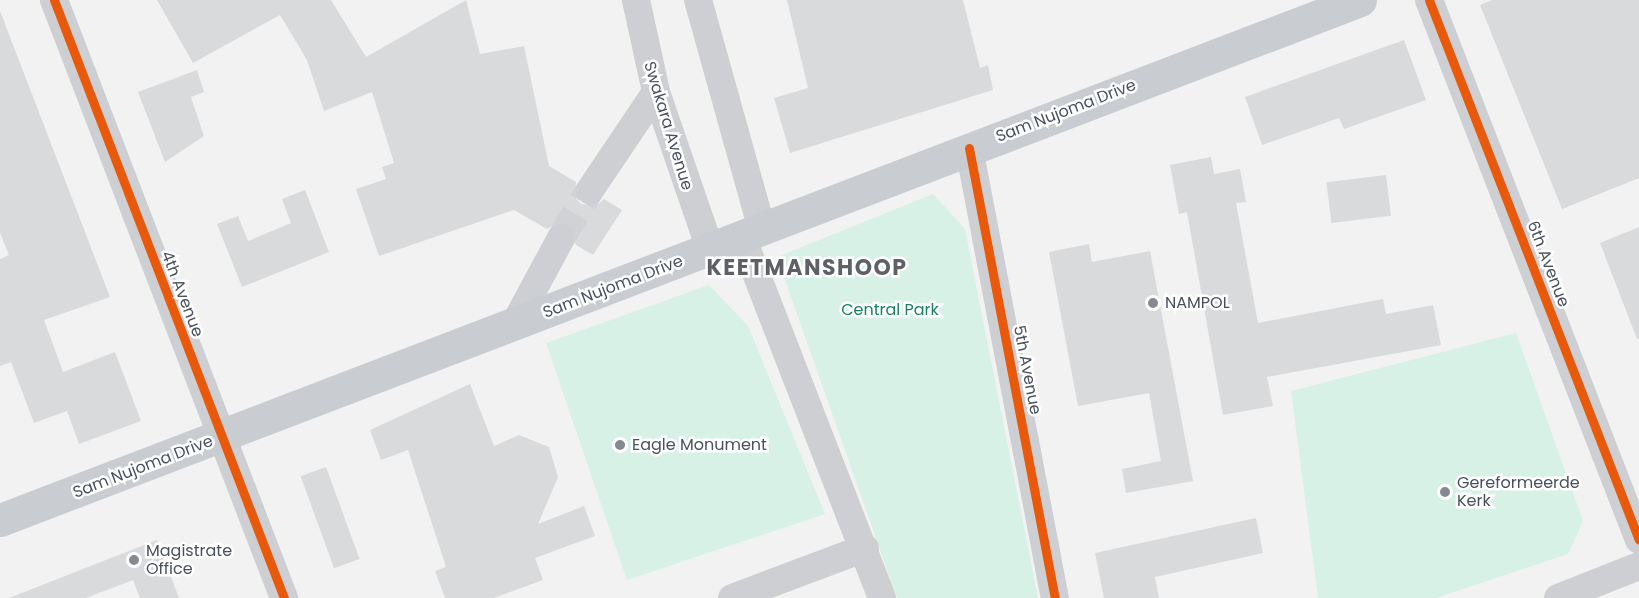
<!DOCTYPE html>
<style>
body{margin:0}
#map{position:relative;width:1639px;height:598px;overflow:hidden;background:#f2f2f2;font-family:Poppins,sans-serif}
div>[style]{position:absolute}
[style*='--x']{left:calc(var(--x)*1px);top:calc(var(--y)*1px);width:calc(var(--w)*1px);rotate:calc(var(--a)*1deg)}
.green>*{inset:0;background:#d7f1e6}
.building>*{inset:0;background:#d9dadc;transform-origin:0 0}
.minor-tunnel>*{height:28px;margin-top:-14px;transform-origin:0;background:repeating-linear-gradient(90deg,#d0d2d5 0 28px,transparent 0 42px)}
.minor>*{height:28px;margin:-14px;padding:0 14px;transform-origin:14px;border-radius:14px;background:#cdcfd3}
.major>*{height:33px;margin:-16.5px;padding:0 16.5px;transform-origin:16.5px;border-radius:16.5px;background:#c9ccd0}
.cycleway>*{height:9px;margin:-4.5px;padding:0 4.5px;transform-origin:4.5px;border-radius:4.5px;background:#e8590c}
.dots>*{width:16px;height:16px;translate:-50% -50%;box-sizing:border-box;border:3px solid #fff;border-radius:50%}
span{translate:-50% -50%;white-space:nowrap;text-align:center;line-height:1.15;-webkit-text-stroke:5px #fff;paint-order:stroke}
.street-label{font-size:16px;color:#49505f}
.poi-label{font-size:16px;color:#49505f}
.left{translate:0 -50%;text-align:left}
.park-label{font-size:16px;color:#188160}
.district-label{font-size:22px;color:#5e6066;font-weight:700;letter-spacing:1.5px}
</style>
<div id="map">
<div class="green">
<i style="clip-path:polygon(933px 194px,965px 229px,1038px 598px,897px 598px,777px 257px)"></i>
<i style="clip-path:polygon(709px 285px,748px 326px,825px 514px,627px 580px,546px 343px)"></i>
<i style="clip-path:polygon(1516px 333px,1583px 521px,1568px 554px,1436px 598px,1318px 598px,1291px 391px)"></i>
</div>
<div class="building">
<i style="clip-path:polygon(157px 0,331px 0,366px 57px,466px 0,480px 54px,524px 46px,549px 166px,576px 182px,575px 197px,581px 204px,597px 205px,604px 199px,622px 210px,593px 255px,576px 245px,569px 224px,560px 222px,547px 229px,514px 210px,379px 256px,356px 189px,386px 179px,382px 167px,394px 163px,372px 92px,324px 111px,307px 60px,280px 15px,193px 63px)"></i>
<i style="clip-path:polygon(787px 0,963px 0,980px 68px,988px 65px,993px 90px,790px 153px,774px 98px,808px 88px)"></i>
<i style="clip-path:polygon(1492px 0,1639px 0,1639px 178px,1562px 209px,1480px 5px)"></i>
<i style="clip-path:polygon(0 11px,110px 297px,44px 320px,63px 372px,115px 352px,141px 421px,79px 444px,67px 411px,34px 423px,11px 362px,0 366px,0 259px,9px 255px,0 233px)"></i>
<i style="clip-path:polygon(1404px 40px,1426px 100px,1344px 129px,1339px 118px,1262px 145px,1245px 97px)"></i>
<i style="clip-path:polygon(197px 70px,204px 92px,191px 97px,204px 136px,165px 162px,138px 92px)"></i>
<i style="clip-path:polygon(1211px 157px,1214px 174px,1240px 169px,1246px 202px,1236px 203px,1258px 323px,1383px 299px,1386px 314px,1433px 305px,1441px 345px,1267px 377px,1273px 406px,1223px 415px,1187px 212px,1179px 214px,1170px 165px)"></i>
<i style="left:1386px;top:175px;width:41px;height:60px;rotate:83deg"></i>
<i style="clip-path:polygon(305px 190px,329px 252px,242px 287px,217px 224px,238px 216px,248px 241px,291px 223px,282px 199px)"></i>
<i style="clip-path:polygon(1639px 227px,1639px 339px,1637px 339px,1600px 243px)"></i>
<i style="clip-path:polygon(1089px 244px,1092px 262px,1150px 251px,1193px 481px,1126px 493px,1122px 469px,1161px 461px,1149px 393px,1078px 406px,1049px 252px)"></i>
<i style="clip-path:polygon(470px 384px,494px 446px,519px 435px,549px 447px,558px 477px,538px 524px,584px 506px,595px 536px,535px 558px,543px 580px,494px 598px,445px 598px,435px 571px,446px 567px,408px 450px,381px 460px,370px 430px)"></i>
<i style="left:326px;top:467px;width:98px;height:27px;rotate:70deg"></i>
<i style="clip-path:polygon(1256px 518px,1263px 553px,1155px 577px,1159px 598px,1104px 598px,1095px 553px)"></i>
<i style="clip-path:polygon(157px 540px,179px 598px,140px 598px,133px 580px,86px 598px,9px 598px)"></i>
</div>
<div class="minor-tunnel">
<i style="--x:561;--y:238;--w:56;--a:-58.9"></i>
</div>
<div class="minor">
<i style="--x:54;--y:0;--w:641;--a:68.96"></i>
<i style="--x:636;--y:0;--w:94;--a:77.7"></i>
<i style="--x:656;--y:92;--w:166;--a:71"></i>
<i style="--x:698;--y:0;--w:238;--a:74.4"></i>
<i style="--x:1429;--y:0;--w:579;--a:68.75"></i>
<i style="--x:969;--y:148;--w:458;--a:79.2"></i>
<i style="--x:590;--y:190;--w:118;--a:-56"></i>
<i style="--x:742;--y:237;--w:387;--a:68.8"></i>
<i style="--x:514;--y:325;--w:99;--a:-61.6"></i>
<i style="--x:732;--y:598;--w:142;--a:-20.6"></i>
<i style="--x:1558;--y:598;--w:87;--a:-21.6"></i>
</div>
<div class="major">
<i style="--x:0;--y:520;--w:1456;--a:-20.92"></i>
</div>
<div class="cycleway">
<i style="--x:54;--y:0;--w:641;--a:68.96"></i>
<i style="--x:1429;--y:0;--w:579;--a:68.75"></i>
<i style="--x:969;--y:148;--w:458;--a:79.2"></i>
</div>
<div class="dots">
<i style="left:1153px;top:303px;background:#848992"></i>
<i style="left:620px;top:445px;background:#848992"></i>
<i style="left:1445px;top:492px;background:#848992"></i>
<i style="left:134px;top:560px;background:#848992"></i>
</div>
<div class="street-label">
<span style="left:1066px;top:111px;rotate:-21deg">Sam Nujoma Drive</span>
<span style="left:668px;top:126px;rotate:73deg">Swakara Avenue</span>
<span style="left:1548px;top:264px;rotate:69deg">6th Avenue</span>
<span style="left:613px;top:287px;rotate:-21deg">Sam Nujoma Drive</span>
<span style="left:182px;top:294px;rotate:69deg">4th Avenue</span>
<span style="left:1027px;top:370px;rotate:79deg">5th Avenue</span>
<span style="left:143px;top:467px;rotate:-21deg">Sam Nujoma Drive</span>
</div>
<div class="poi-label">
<span class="left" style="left:1165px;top:303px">NAMPOL</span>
<span class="left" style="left:632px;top:445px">Eagle Monument</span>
<span class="left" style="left:1457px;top:492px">Gereformeerde<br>Kerk</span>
<span class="left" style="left:146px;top:560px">Magistrate<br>Office</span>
</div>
<div class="park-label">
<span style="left:890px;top:310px">Central Park</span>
</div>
<div class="district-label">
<span style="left:807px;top:268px">KEETMANSHOOP</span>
</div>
</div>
